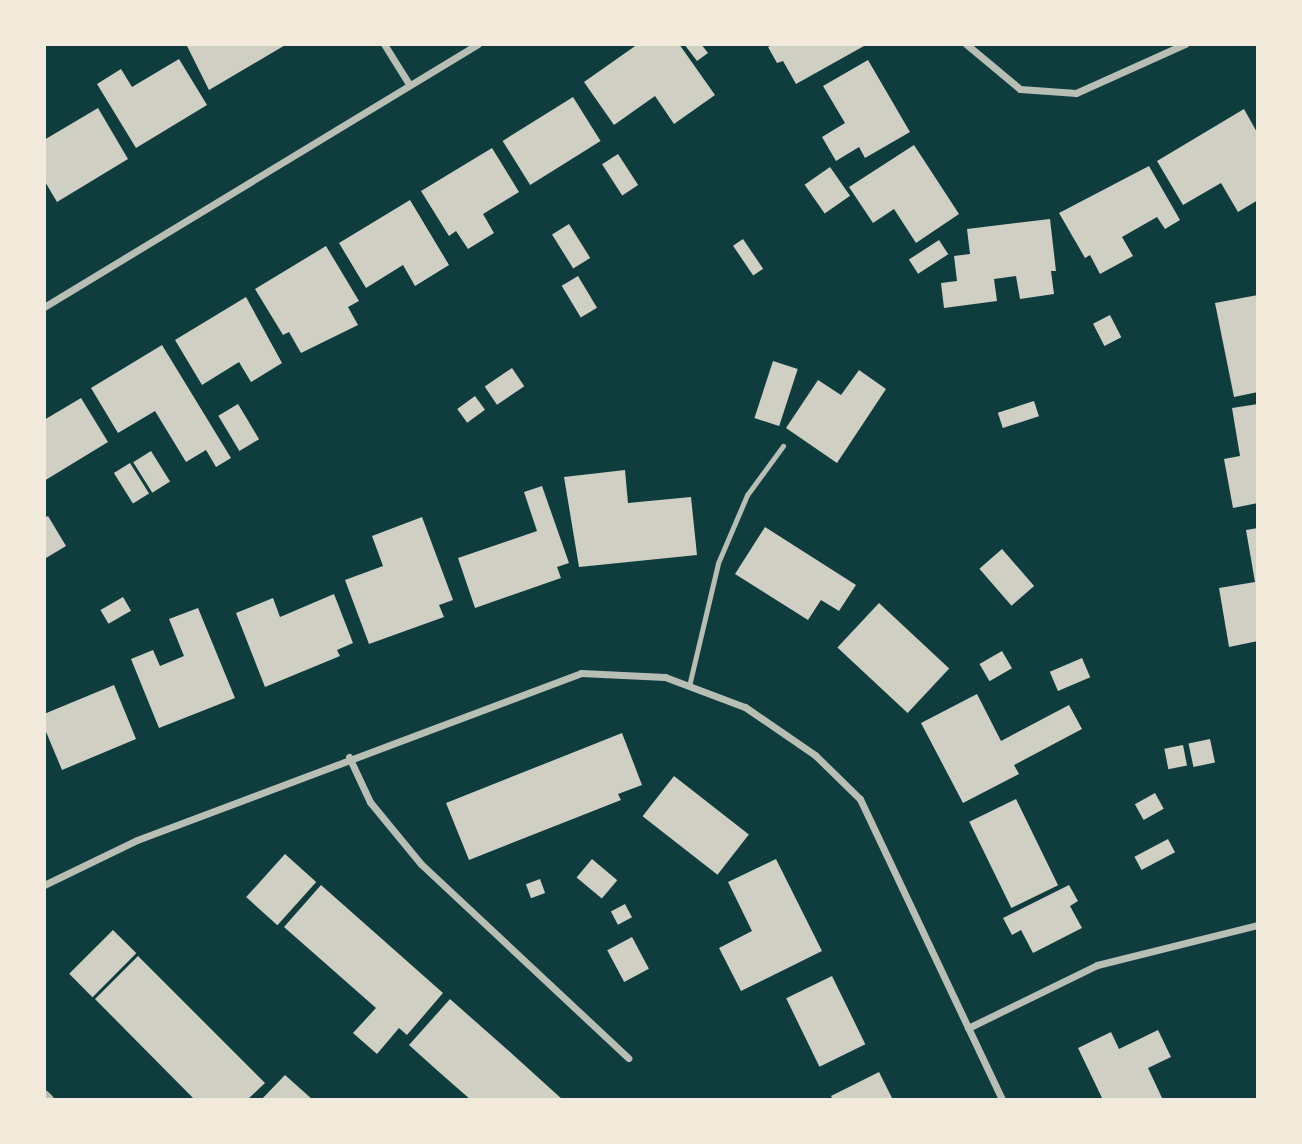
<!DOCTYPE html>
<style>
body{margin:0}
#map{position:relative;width:1302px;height:1144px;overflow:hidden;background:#0f3d3e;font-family:Jost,sans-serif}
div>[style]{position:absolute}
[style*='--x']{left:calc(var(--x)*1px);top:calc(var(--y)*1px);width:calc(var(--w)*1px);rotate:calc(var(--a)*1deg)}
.building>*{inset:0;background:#cfcfc3;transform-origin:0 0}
.service>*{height:5px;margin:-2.5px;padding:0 2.5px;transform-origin:2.5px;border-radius:2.5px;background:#b8beb3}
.minor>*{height:7px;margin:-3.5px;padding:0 3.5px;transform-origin:3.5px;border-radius:3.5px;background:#b8beb3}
.tertiary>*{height:12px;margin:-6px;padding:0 6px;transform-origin:6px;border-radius:6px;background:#b8beb3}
span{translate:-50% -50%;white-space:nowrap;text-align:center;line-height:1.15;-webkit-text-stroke:5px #f1e9da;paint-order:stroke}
.frame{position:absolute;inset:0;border:46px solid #f1e9da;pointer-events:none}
</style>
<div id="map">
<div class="building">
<i style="clip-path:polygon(186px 44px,287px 44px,209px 90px)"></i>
<i style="clip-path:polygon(638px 44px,679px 44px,715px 95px,674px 124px,655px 96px,614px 125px,584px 82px)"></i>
<i style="clip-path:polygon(684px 44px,701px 44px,708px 53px,697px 61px)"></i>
<i style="clip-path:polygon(774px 44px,862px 44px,864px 46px,796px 84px,783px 61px,777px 63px,768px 47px)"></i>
<i style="clip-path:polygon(179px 59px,207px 105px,136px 148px,97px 84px,121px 69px,132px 87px)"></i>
<i style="clip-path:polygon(868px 60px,910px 132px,865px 158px,859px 147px,836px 161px,822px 137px,845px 123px,823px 86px)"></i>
<i style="left:573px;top:97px;width:52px;height:83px;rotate:58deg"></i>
<i style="clip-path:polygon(98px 108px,128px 159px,57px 202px,44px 180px,44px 140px)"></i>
<i style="clip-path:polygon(1244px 109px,1258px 134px,1258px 200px,1238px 212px,1221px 183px,1183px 205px,1157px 161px)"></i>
<i style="clip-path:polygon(914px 145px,959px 214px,916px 243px,894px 209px,873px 223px,849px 187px)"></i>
<i style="clip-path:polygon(492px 148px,519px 192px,483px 214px,494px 233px,468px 249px,456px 231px,449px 236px,421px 191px)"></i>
<i style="left:618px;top:154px;width:37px;height:19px;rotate:57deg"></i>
<i style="clip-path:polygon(1149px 166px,1180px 220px,1165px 229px,1157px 217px,1122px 237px,1133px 256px,1100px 274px,1090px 255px,1085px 258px,1059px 213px)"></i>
<i style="left:830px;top:167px;width:35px;height:31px;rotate:55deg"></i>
<i style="clip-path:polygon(410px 200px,449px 265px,415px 286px,403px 265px,366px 288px,339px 243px)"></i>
<i style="clip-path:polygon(1050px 219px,1056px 271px,1051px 271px,1054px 294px,1020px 299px,1016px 276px,994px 279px,997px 301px,944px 308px,941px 283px,957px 281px,954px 256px,970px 254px,967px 229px)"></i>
<i style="left:569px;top:224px;width:40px;height:20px;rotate:58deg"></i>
<i style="left:743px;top:239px;width:36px;height:12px;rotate:56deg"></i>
<i style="left:939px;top:240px;width:17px;height:36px;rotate:57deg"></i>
<i style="clip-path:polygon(326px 246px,359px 301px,348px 307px,358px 325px,301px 353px,289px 332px,283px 335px,255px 289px)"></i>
<i style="left:578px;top:276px;width:37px;height:19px;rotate:59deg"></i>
<i style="clip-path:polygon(1258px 295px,1258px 392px,1234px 397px,1215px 303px)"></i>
<i style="clip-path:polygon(246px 297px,282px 363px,251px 382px,239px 362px,202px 385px,175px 340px)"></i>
<i style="left:1110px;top:315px;width:25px;height:19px;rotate:63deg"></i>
<i style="clip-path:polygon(162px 345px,231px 458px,216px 467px,206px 450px,186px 462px,155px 411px,118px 433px,91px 388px)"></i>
<i style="left:773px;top:361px;width:26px;height:60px;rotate:18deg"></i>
<i style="left:512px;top:368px;width:22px;height:33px;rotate:56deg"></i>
<i style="clip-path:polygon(859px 370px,886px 389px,837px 463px,786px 428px,818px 380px,841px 395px)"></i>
<i style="left:475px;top:396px;width:17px;height:22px;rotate:54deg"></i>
<i style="clip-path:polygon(81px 398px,108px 442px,44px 481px,44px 420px)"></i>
<i style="left:1034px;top:401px;width:16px;height:38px;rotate:72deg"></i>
<i style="left:238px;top:404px;width:41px;height:23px;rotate:59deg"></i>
<i style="clip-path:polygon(1258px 404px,1258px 503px,1233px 508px,1224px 459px,1240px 456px,1232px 408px)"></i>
<i style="left:151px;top:451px;width:36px;height:21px;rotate:58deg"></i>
<i style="left:130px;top:463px;width:36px;height:19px;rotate:58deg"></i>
<i style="clip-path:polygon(625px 470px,628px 503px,691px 497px,697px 555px,579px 567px,564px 477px)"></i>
<i style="clip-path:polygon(542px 486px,569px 563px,557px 567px,561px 578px,475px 608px,458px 558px,537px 531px,524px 492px)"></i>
<i style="clip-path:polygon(48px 516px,66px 546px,46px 558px,44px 518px)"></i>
<i style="clip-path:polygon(422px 517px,453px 600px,439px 605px,444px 617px,369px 644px,345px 580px,383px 566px,372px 536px)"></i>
<i style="clip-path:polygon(765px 527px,856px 585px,839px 611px,821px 600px,808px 620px,735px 574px)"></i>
<i style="clip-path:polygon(1258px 528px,1258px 641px,1229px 647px,1219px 588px,1255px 582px,1246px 530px)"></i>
<i style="left:1002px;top:549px;width:49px;height:30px;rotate:49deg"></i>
<i style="clip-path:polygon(334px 594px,353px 643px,337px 650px,340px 656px,265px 687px,236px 613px,273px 598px,280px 617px)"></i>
<i style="left:123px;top:597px;width:16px;height:26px;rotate:60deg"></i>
<i style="left:879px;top:603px;width:96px;height:61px;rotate:43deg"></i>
<i style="clip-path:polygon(198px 608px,235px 698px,159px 728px,131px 659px,153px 650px,160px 666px,184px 656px,169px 619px)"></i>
<i style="left:1002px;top:651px;width:20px;height:26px;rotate:60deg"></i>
<i style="left:1082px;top:658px;width:21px;height:35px;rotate:67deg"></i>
<i style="clip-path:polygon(114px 685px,136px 739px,62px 770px,44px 727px,44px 714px)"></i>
<i style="clip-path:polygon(977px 694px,1001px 741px,1069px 705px,1082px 729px,1014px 765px,1019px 774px,963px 803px,921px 723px)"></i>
<i style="clip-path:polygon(622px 733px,642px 785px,618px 794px,621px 800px,469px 860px,446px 803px)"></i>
<i style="left:1210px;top:739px;width:24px;height:22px;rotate:78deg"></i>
<i style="left:1183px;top:745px;width:21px;height:19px;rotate:79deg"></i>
<i style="left:674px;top:776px;width:95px;height:51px;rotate:38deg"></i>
<i style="left:1155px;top:793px;width:18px;height:23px;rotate:61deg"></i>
<i style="left:1016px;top:799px;width:96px;height:52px;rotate:64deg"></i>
<i style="left:1168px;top:839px;width:15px;height:38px;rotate:62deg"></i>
<i style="left:285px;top:854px;width:42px;height:58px;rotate:42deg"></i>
<i style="left:592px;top:859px;width:33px;height:24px;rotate:40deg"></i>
<i style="clip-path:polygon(776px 859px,822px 951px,741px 991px,719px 948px,752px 931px,728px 882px)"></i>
<i style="left:540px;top:879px;width:15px;height:15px;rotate:70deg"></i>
<i style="clip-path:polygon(321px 885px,443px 993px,407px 1035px,399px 1028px,377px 1054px,353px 1033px,376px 1008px,284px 927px)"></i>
<i style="clip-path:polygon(1069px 885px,1078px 901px,1070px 906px,1082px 928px,1033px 953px,1021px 930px,1012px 935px,1003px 918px)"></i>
<i style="left:625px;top:904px;width:15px;height:16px;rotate:62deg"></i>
<i style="left:113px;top:930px;width:33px;height:62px;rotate:45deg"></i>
<i style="left:632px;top:937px;width:36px;height:28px;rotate:62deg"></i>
<i style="clip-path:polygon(138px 956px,265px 1083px,247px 1100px,195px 1100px,95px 999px)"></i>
<i style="left:832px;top:976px;width:76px;height:51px;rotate:64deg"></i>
<i style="clip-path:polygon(450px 999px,510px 1052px,563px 1100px,471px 1100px,439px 1072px,409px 1045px)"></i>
<i style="clip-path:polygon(1158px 1030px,1171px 1057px,1148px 1068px,1163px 1100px,1103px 1100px,1078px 1048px,1111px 1032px,1119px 1049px)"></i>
<i style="clip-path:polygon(879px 1072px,893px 1100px,833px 1100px,831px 1096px)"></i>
<i style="clip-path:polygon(285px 1075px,313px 1100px,261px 1100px)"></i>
</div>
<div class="service">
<i style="--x:689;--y:686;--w:126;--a:-76.7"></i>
<i style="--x:718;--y:563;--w:74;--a:-66.9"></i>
<i style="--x:747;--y:495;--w:61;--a:-53.7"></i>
</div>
<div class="minor">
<i style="--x:384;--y:44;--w:47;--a:58"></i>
<i style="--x:966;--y:44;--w:70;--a:39.8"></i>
<i style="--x:1020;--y:89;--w:56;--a:4.1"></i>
<i style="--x:1076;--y:93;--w:120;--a:-24.2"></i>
<i style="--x:44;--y:307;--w:507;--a:-31.22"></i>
<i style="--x:349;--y:757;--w:50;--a:65"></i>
<i style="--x:370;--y:802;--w:80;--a:50.6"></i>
<i style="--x:421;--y:864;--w:284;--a:43.1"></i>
<i style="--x:44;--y:885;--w:103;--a:-25.8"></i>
<i style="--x:137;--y:840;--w:474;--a:-20.6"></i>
<i style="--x:581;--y:673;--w:84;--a:2.7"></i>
<i style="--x:665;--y:677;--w:85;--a:20.6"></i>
<i style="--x:745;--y:707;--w:85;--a:34.4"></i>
<i style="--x:815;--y:755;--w:63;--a:44.4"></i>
<i style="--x:860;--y:799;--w:333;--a:64.7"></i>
<i style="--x:968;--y:1028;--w:144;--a:-26"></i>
<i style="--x:1097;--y:965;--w:166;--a:-14"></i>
</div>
<div class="tertiary">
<i style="--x:44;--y:1096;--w:6;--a:45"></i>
</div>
<div class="frame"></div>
</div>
